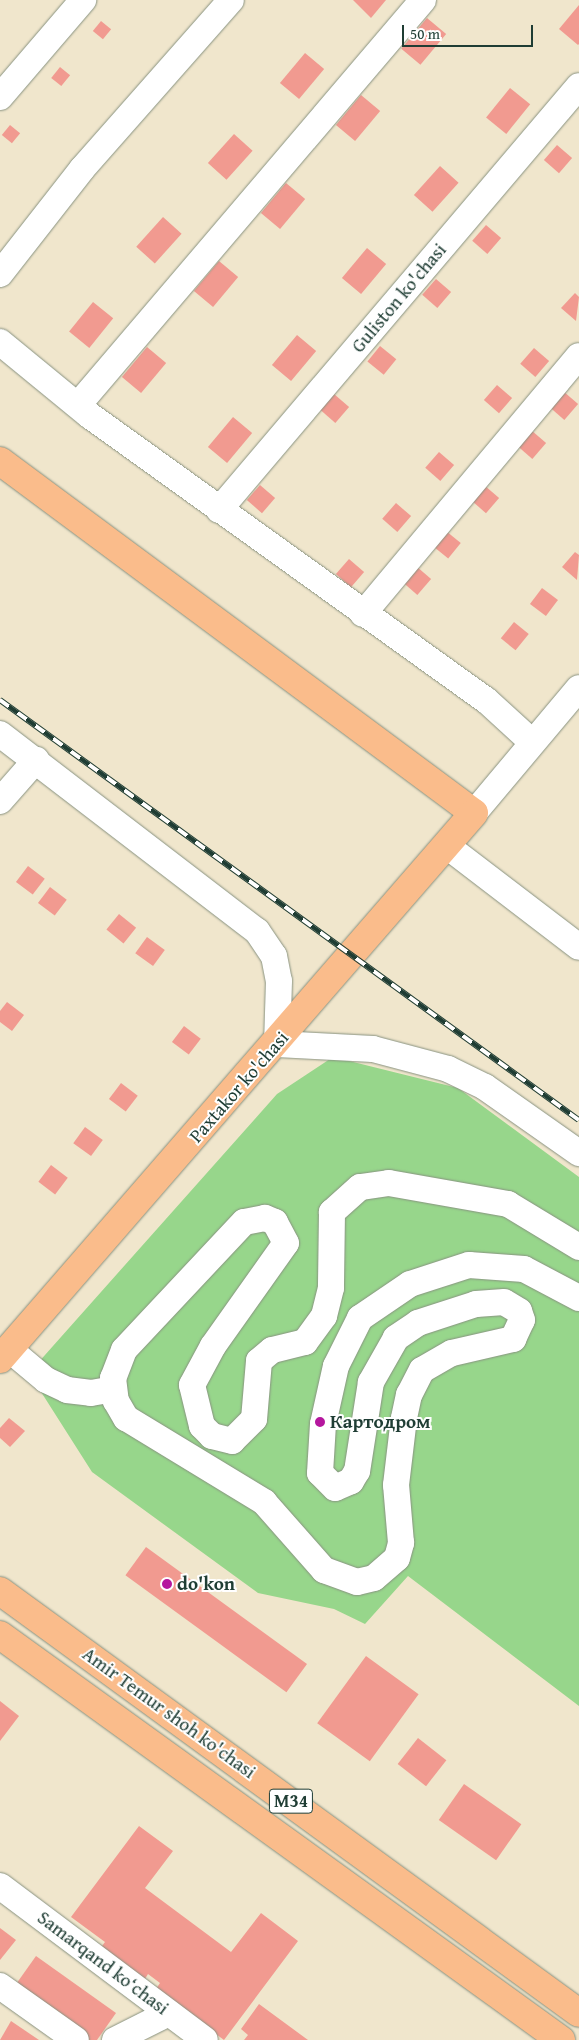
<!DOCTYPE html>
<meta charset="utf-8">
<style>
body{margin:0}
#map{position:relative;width:579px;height:2040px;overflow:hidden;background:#f0e6cc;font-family:"Gentium Book Plus",serif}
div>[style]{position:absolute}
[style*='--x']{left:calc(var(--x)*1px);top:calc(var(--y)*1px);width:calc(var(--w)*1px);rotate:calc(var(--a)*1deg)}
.green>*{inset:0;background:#97d68b}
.building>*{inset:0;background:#f19a90;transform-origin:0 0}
.roads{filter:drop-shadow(0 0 1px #889280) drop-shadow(0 0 1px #889280)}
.minor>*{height:26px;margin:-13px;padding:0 13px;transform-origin:13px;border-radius:13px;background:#fff}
.major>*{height:28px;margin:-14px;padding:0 14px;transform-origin:14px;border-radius:14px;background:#fabc8b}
.highway>*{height:28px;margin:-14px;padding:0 14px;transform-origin:14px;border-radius:14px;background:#fabc8b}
.rail>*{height:5.5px;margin-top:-2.75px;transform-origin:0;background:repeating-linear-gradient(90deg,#fff 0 11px,#1f3d34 0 22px);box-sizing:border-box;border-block:1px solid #1f3d34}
.dots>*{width:14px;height:14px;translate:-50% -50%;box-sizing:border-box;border:2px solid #fff;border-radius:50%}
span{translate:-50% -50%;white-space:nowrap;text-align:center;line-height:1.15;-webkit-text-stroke:4px #fff;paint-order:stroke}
.shield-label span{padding:1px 4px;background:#fff;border:1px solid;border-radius:4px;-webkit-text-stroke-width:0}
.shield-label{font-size:18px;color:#1f3d34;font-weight:700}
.street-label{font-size:19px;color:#1f3d34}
.poi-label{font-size:19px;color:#1f3d34;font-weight:700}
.left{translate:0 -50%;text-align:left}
.scale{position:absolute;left:402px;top:25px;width:131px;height:22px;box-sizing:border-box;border:2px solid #1f3d34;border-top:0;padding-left:6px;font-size:15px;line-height:18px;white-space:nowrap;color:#1f3d34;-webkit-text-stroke:4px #fff;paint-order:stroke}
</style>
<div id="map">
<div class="green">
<i style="clip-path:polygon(333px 1057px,458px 1088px,579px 1177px,579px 1706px,408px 1576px,365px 1624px,334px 1609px,258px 1593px,92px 1472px,29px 1373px,277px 1094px)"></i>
</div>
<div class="building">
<i style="clip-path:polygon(353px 0,386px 0,371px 18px)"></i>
<i style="clip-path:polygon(579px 5px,579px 44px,578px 45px,559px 29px)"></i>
<i style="left:427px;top:18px;width:25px;height:40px;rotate:40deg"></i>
<i style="left:101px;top:21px;width:13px;height:13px;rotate:39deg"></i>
<i style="left:305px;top:53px;width:25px;height:39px;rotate:40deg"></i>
<i style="left:60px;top:67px;width:13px;height:14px;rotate:39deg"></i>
<i style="left:510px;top:88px;width:26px;height:38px;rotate:39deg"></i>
<i style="left:361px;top:95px;width:25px;height:39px;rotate:40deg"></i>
<i style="left:10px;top:125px;width:13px;height:13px;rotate:39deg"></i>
<i style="left:234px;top:134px;width:25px;height:39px;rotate:42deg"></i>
<i style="left:557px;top:145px;width:20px;height:20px;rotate:41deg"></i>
<i style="left:440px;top:166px;width:25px;height:39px;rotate:42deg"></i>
<i style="left:286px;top:183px;width:25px;height:39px;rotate:40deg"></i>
<i style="left:163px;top:217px;width:25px;height:40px;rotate:42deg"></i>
<i style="left:486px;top:225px;width:20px;height:21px;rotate:41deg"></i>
<i style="left:367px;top:248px;width:25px;height:39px;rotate:40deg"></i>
<i style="left:219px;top:261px;width:25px;height:39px;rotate:40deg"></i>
<i style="left:436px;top:279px;width:20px;height:21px;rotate:41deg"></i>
<i style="clip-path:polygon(575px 293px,579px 297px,576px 321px,561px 308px)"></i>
<i style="left:93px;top:302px;width:26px;height:38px;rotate:39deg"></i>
<i style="left:297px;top:335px;width:25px;height:39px;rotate:40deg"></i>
<i style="left:380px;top:346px;width:21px;height:20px;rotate:39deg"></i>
<i style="left:147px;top:347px;width:25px;height:39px;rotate:40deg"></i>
<i style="left:534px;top:348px;width:20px;height:21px;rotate:41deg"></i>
<i style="left:497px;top:385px;width:20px;height:20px;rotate:41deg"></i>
<i style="left:563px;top:391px;width:20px;height:21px;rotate:41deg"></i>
<i style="left:334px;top:394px;width:20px;height:21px;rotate:41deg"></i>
<i style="left:233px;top:417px;width:25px;height:39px;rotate:40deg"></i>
<i style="left:531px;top:430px;width:20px;height:21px;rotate:41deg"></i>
<i style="left:439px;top:452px;width:20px;height:21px;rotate:41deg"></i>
<i style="left:260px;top:485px;width:20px;height:20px;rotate:41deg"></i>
<i style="left:484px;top:485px;width:20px;height:20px;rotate:41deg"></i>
<i style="left:396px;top:503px;width:20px;height:21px;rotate:41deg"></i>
<i style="left:446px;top:531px;width:19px;height:20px;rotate:39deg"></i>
<i style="clip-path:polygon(575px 552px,579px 555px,577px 580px,562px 567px)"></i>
<i style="left:349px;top:559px;width:20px;height:20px;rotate:41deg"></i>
<i style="left:416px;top:566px;width:20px;height:21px;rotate:41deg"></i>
<i style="left:542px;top:588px;width:20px;height:20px;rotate:37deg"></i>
<i style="left:514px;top:622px;width:19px;height:21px;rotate:39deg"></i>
<i style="left:28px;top:866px;width:21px;height:20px;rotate:37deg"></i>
<i style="left:50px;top:887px;width:21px;height:20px;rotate:37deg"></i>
<i style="left:119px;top:914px;width:22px;height:20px;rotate:39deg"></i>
<i style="left:147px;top:937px;width:22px;height:20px;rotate:36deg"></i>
<i style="clip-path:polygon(7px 1002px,24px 1015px,12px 1031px,0 1022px,0 1011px)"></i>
<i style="left:184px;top:1026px;width:21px;height:20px;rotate:37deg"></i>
<i style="left:121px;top:1083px;width:21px;height:20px;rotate:37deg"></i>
<i style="left:85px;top:1127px;width:22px;height:20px;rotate:36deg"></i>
<i style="left:51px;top:1165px;width:21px;height:21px;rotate:37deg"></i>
<i style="clip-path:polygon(9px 1418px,25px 1431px,10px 1447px,0 1438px,0 1428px)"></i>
<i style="left:146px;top:1547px;width:199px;height:35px;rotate:36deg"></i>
<i style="left:366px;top:1656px;width:65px;height:83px;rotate:36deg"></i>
<i style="clip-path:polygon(0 1701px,19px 1716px,0 1741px)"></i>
<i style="left:418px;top:1738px;width:36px;height:33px;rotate:38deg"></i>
<i style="left:464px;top:1784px;width:70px;height:44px;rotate:35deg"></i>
<i style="clip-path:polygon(139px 1826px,173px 1851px,145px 1888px,231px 1952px,261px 1913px,298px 1941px,224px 2040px,156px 1989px,160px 1983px,148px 1974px,143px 1982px,99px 1950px,105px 1942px,71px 1917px)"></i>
<i style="clip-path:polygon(0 1928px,16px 1940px,0 1960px)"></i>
<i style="clip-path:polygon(36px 1956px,116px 2013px,97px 2040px,88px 2040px,14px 1987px)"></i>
<i style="clip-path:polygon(259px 2004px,308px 2040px,244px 2040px,248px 2035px,241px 2029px)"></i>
<i style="clip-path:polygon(11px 2021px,39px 2040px,0 2040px)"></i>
</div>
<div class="roads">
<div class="minor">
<i style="--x:0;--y:97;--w:128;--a:-49.4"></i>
<i style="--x:0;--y:274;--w:133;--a:-52"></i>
<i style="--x:82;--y:169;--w:225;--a:-48.6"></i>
<i style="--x:0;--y:342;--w:115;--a:39.4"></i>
<i style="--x:89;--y:415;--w:489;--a:35.7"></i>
<i style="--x:486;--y:700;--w:62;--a:42.4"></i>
<i style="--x:78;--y:405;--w:532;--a:-49.57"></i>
<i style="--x:219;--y:510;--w:556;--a:-49.67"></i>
<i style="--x:363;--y:614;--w:336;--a:-50.1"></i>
<i style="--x:0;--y:734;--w:324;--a:37.5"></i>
<i style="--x:257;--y:931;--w:30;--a:56"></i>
<i style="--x:274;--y:956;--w:25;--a:79"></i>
<i style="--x:279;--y:981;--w:63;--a:91.8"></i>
<i style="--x:277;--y:1044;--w:96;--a:3"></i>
<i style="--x:373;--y:1049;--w:78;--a:14.9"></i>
<i style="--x:448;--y:1069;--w:41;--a:25.9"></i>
<i style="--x:485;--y:1087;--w:115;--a:35.1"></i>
<i style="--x:0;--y:801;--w:55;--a:-48.7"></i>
<i style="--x:474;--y:813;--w:163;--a:-50"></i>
<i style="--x:447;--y:846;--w:166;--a:37.4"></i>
<i style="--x:579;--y:1247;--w:83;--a:-148.8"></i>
<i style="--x:508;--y:1204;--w:121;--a:-170"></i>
<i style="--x:389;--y:1183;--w:29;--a:172"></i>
<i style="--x:360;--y:1187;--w:38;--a:138"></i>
<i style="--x:332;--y:1212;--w:76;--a:90.8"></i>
<i style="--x:331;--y:1288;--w:29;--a:104"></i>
<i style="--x:324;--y:1316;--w:32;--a:126"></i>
<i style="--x:305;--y:1342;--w:34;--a:166"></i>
<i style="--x:272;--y:1350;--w:17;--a:140"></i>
<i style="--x:259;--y:1361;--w:58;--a:94.9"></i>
<i style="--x:254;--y:1419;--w:31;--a:135"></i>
<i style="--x:232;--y:1441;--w:21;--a:-166"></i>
<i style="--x:212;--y:1436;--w:14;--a:-135"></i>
<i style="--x:202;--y:1426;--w:42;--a:-103.7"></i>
<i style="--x:192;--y:1385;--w:44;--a:-61.7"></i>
<i style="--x:213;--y:1346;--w:126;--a:-54.7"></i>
<i style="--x:286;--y:1243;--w:24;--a:-118"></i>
<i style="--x:275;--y:1222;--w:11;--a:-158"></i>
<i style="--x:265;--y:1218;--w:21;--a:169"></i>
<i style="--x:244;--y:1222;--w:175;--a:133.2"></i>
<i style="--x:124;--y:1350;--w:30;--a:111"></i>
<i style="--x:113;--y:1378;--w:23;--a:83"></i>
<i style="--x:116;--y:1401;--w:20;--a:60"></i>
<i style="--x:126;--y:1418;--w:162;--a:31.3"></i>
<i style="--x:264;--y:1502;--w:91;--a:48.6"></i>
<i style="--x:324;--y:1570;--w:35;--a:20"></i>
<i style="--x:357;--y:1582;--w:17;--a:-13"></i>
<i style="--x:374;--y:1578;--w:30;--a:-41"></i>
<i style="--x:397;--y:1558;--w:16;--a:-75"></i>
<i style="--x:401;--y:1543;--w:58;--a:-94.9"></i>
<i style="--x:396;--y:1485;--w:67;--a:-83.2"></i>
<i style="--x:404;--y:1418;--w:24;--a:-78"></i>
<i style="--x:409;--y:1395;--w:28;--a:-63"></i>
<i style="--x:422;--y:1370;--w:34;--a:-30"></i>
<i style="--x:452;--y:1353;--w:63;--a:-12.9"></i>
<i style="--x:513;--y:1339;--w:21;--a:-65"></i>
<i style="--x:522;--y:1320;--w:9;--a:-108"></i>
<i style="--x:519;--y:1311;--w:17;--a:-149"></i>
<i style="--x:504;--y:1302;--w:28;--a:176"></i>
<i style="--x:476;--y:1304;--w:61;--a:161.9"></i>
<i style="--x:418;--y:1323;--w:27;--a:146"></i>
<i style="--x:396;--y:1338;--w:51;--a:119.6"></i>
<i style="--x:371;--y:1382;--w:90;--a:98.9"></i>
<i style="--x:357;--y:1471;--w:12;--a:121"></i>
<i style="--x:351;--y:1481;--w:17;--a:156"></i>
<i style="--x:335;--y:1488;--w:21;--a:-135"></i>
<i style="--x:320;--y:1473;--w:49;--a:-86.5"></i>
<i style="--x:323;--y:1424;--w:59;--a:-77.4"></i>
<i style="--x:336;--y:1366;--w:54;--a:-63.4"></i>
<i style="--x:360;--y:1318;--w:60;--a:-34.2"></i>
<i style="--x:410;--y:1284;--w:62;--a:-17.9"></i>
<i style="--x:469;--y:1265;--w:55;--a:4.2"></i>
<i style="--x:524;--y:1269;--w:62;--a:27.8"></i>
<i style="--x:9;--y:1349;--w:48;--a:40"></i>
<i style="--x:46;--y:1380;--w:23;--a:25"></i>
<i style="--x:67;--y:1390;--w:24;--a:7"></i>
<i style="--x:91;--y:1393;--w:22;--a:-10"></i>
<i style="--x:0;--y:1886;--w:256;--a:36.9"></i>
<i style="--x:0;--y:1986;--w:93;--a:35.4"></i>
<i style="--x:115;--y:2040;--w:60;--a:-26.6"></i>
</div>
<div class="major">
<i style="--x:0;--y:461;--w:590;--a:36.6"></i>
<i style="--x:474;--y:813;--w:723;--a:130.96"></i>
</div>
<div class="highway">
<i style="--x:0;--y:1591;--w:716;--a:36.09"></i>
<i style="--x:0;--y:1635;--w:692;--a:35.83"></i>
</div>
</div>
<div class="rail">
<i style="--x:0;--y:700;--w:715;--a:35.96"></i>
</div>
<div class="dots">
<i style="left:320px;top:1422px;background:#b5179e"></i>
<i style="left:167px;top:1584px;background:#b5179e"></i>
</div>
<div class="shield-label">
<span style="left:291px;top:1801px">M34</span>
</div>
<div class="street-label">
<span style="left:399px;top:298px;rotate:-50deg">Guliston ko'chasi</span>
<span style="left:239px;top:1087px;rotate:-49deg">Paxtakor ko'chasi</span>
<span style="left:169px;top:1713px;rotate:36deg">Amir Temur shoh ko'chasi</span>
<span style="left:103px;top:1963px;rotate:37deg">Samarqand ko‘chasi</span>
</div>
<div class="poi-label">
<span class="left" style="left:330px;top:1422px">Картодром</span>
<span class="left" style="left:177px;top:1584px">do'kon</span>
</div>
<div class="scale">50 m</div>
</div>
